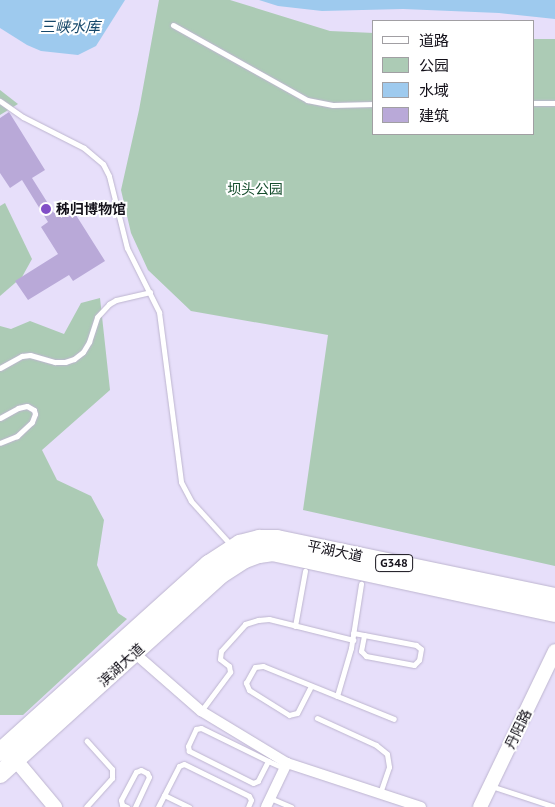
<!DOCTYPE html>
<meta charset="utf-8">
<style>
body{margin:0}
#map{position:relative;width:555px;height:807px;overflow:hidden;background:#e7dffa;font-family:"PT Sans","Noto Sans SC",sans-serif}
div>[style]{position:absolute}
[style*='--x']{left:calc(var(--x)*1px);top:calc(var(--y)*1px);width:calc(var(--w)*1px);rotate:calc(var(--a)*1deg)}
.green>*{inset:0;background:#accbb5}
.water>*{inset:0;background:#9ecaee}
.building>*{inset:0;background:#b9a9d8}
.roads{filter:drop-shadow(0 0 1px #bdb5cf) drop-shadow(0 0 1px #bdb5cf)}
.lane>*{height:5px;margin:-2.5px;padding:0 2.5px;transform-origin:2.5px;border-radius:2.5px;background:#fff}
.street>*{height:10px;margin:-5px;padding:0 5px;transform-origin:5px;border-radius:5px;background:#fff}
.secondary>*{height:14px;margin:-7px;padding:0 7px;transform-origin:7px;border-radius:7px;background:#fff}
.highway>*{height:18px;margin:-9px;padding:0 9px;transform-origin:9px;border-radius:9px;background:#fff}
.dots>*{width:14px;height:14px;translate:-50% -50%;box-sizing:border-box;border:2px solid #fff;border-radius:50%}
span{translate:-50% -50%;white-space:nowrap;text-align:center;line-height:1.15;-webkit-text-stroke:4px #fff;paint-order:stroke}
.shield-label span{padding:1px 4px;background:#fff;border:1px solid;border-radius:4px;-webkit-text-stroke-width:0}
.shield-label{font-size:12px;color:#131019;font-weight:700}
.park-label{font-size:14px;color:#164d2d}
.poi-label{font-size:14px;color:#131019;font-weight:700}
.left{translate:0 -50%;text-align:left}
.street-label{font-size:14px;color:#131019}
.water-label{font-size:15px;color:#16486a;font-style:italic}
.legend{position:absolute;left:372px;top:20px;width:162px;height:115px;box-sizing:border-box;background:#fff;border:1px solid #a19fa3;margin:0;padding:6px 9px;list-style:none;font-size:15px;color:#131019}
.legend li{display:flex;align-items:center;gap:10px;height:25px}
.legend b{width:25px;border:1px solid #a19fa3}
</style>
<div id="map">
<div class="green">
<i style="clip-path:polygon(159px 0,230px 0,330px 31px,374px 33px,374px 134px,534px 134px,534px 39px,555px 39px,555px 566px,303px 510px,328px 335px,191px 311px,148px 270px,131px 233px,121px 190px,139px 110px)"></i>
<i style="clip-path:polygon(0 90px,18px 104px,0 115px)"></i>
<i style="clip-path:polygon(5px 203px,32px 259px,22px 277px,0 296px,0 206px)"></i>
<i style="clip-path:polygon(100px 298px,110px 390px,42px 450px,57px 480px,91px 496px,104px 520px,97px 565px,118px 613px,127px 619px,23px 715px,0 715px,0 326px,11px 329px,30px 321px,64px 334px,81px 303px)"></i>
</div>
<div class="water">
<i style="clip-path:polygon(0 0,125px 0,96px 46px,78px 55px,41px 51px,27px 45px,0 28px)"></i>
<i style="clip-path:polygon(259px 0,555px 0,555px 19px,499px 13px,403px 9px,322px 11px,278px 6px)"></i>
</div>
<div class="building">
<i style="clip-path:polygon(9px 112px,45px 170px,32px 178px,54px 213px,69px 204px,105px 261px,73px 281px,69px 275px,28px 300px,15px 281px,58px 254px,41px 227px,48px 222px,22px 180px,10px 188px,0 173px,0 118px)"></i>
</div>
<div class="roads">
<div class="lane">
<i style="--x:173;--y:25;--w:154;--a:29.2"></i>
<i style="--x:307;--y:100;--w:26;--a:11"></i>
<i style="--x:333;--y:105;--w:41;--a:-1.4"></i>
<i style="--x:0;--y:101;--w:28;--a:35"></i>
<i style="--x:23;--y:117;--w:68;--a:26.9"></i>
<i style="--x:84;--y:148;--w:25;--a:40"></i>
<i style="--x:103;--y:164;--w:13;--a:63"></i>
<i style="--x:109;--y:176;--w:74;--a:76"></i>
<i style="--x:127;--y:248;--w:72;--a:63.4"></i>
<i style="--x:159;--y:312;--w:171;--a:82.6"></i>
<i style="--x:181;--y:482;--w:21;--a:62"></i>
<i style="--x:191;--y:501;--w:61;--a:47.7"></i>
<i style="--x:534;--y:103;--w:21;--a:0"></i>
<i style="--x:0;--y:368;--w:25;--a:-29"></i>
<i style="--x:22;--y:356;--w:8;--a:-7"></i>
<i style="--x:30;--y:355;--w:26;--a:16"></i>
<i style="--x:55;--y:362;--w:10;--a:0"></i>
<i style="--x:65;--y:362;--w:9;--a:-18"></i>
<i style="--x:74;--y:359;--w:11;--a:-38"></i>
<i style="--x:83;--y:352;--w:12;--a:-59"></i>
<i style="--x:89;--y:342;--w:26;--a:-72"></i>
<i style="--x:97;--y:317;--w:18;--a:-47"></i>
<i style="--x:109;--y:304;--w:8;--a:-30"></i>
<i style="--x:116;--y:300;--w:35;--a:-13"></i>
<i style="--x:0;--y:418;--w:21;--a:-29"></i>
<i style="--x:18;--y:408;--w:9;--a:-13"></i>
<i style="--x:27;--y:406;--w:8;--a:30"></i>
<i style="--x:34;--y:410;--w:4;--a:76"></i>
<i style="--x:35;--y:414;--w:9;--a:111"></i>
<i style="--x:32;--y:422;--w:21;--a:137"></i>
<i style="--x:17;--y:436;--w:18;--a:158"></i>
<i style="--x:295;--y:626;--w:56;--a:-79.7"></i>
<i style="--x:353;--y:633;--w:11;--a:10"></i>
<i style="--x:364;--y:635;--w:53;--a:10.9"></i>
<i style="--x:416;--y:645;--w:6;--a:39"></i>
<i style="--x:421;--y:649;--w:11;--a:100"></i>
<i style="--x:419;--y:660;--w:7;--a:135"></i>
<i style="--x:414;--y:665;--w:49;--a:-169.4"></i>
<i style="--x:366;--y:656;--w:7;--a:-135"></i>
<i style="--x:361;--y:651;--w:16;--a:-79"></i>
<i style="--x:311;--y:686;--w:30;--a:117"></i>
<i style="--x:297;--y:713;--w:8;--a:166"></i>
<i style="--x:289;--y:715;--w:47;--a:-148"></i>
<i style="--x:249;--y:690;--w:8;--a:-113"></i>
<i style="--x:246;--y:683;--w:18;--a:-61"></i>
<i style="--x:255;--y:667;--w:8;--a:-7"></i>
<i style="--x:263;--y:666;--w:141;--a:22"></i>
<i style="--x:337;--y:696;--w:50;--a:-73.7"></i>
<i style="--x:351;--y:648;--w:65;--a:-81.1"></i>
<i style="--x:201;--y:711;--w:49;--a:-53.4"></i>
<i style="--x:230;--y:672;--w:6;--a:-99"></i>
<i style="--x:229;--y:666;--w:11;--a:-142"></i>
<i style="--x:220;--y:659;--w:8;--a:-83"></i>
<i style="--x:221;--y:651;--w:36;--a:-48"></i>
<i style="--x:245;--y:624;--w:14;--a:-17"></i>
<i style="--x:258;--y:620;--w:11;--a:-5"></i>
<i style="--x:269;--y:619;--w:87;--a:14"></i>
<i style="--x:317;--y:718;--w:65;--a:24.6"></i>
<i style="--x:376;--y:745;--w:14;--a:39"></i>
<i style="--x:387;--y:754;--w:13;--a:81"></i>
<i style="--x:389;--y:767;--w:28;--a:109"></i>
<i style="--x:268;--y:761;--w:22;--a:117"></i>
<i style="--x:258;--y:781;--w:5;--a:158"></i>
<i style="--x:253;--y:783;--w:72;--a:-153.4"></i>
<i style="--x:189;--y:751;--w:5;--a:-101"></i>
<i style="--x:188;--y:746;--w:19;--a:-65"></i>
<i style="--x:196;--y:729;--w:5;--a:-11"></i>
<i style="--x:201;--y:728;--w:75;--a:26.2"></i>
<i style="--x:268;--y:761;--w:17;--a:24"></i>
<i style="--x:491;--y:786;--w:67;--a:18.2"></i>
<i style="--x:164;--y:795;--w:28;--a:26"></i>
<i style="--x:270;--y:798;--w:23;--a:23"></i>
<i style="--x:86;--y:807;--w:39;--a:-48"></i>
<i style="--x:112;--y:778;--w:9;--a:-90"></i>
<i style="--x:112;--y:769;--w:38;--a:-132"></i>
<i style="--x:127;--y:807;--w:5;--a:-158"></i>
<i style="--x:122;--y:805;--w:5;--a:-101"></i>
<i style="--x:121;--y:800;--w:32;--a:-62"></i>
<i style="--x:136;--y:772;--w:5;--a:-22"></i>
<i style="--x:141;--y:770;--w:7;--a:27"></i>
<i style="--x:147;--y:773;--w:4;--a:63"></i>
<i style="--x:149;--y:777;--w:33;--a:115"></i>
<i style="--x:158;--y:807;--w:46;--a:-62.9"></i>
<i style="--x:179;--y:766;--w:5;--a:-22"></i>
<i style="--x:184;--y:764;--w:72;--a:26.2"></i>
<i style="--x:249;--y:796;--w:4;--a:63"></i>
<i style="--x:251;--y:800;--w:8;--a:113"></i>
</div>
<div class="street">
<i style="--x:131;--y:650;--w:93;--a:41.1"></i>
<i style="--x:201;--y:711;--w:100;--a:31.2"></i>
<i style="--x:287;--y:763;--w:141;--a:18.2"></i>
<i style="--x:266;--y:807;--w:49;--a:-64.5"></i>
</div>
<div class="secondary">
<i style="--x:9;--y:752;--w:72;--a:50.1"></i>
<i style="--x:480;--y:807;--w:173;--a:-64.3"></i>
</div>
<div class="highway">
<i style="--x:0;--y:752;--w:281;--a:-42"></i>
<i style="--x:209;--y:564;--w:37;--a:-33"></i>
<i style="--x:240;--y:544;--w:20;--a:-15"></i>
<i style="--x:259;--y:539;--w:18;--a:0"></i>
<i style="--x:277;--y:539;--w:284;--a:11.8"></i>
<i style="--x:0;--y:774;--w:297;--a:-42.1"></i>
<i style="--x:220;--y:575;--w:30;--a:-33"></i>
<i style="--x:245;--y:559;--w:15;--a:-20"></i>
<i style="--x:259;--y:554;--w:14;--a:-8"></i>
<i style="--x:273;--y:552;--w:289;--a:12.2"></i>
</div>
</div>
<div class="dots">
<i style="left:46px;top:209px;background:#824fc7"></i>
</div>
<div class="shield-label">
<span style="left:394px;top:563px">G348</span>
</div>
<div class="park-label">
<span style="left:255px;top:189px">坝头公园</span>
</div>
<div class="poi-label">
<span class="left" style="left:56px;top:209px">秭归博物馆</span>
</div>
<div class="street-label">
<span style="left:335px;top:551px;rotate:12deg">平湖大道</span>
<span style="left:121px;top:665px;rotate:-42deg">滨湖大道</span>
<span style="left:518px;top:729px;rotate:-64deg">丹阳路</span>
</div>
<div class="water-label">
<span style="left:70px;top:27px">三峡水库</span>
</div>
<ul class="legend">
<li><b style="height:6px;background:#fff"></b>道路</li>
<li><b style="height:14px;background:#accbb5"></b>公园</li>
<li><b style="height:14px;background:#9ecaee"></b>水域</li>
<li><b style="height:14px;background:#b9a9d8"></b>建筑</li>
</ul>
</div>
